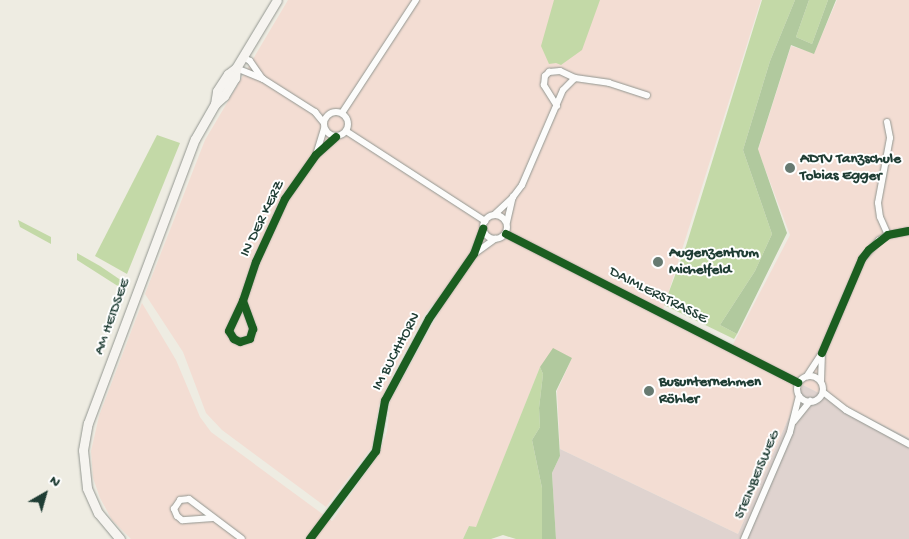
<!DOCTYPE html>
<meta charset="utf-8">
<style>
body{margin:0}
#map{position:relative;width:909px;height:539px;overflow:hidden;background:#eeece2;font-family:"Gochi Hand",sans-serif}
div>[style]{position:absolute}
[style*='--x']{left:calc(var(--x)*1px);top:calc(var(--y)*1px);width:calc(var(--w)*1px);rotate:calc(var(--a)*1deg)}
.built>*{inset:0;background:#f3ddd3}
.industrial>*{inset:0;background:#dfd3cf}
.green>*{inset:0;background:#c3d9a7}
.forest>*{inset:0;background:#b1c99e}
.roads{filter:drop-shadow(0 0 1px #929690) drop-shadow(0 0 1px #929690)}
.minor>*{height:6px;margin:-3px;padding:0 3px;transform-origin:3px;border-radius:3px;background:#fcfcfb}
.minor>.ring{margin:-3px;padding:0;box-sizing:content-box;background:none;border:6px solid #fcfcfb;border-radius:50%}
.secondary>*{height:9px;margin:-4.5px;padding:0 4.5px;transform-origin:4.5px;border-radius:4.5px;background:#f6f4f0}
.cycleway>*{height:8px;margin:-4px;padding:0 4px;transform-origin:4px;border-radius:4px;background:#1b5e20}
.dots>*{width:14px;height:14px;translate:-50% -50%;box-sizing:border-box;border:2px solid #fff;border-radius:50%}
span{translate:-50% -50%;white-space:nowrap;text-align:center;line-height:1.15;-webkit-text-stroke:4px #fff;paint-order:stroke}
.poi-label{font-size:15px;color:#1f3d34;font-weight:700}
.left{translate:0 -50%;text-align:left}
.street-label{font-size:15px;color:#1f3d34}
.north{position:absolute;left:20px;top:469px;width:50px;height:50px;-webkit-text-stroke:4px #fff;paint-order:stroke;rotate:38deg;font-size:14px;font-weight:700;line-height:20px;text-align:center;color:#1f3d34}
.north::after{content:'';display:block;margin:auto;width:18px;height:22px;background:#1f3d34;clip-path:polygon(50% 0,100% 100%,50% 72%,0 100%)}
</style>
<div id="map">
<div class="built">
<i style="clip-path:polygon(288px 0,761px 0,661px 316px,730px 350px,790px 235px,758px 150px,791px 46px,814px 53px,837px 0,909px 0,909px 438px,803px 385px,738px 534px,560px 449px,557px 391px,572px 358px,540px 367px,476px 528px,469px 526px,463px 539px,131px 539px,112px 520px,100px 498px,93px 478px,91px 451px,99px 416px,142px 303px,176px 360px,200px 417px,211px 432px,332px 521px,379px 454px,387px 431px,390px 401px,441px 309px,433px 304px,423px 317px,396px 368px,379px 405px,372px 447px,326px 507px,222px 430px,206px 413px,183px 352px,145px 294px,205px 140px)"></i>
</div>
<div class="industrial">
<i style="clip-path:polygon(803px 385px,909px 438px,909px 539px,556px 539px,552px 473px,560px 456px,560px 449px,738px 534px)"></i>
</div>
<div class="green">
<i style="clip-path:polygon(554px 0,600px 0,582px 50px,561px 65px,556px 63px,549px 64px,541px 46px)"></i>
<i style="clip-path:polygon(762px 0,795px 0,770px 61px,743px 150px,772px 234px,755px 271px,720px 325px,737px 334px,734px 339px,664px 305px,686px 246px)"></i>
<i style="clip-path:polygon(809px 0,828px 0,812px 44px,796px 37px)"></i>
<i style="clip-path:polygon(157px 135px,180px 143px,127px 274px,95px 256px)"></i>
<i style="clip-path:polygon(18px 220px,51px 237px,51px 244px,20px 227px)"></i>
<i style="clip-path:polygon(77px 253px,100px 266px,128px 285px,124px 290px,77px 260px)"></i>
<i style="clip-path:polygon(540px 367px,543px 374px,539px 408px,540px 427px,532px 440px,542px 488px,542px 539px,516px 539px,503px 535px,491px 539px,463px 539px,469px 526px,476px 527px)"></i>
</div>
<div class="forest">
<i style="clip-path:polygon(795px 0,809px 0,796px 37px,812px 44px,828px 0,836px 0,814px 54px,791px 45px,758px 149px,787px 233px,737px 334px,720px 325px,755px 271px,772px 234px,743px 150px,770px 61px)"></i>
<i style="clip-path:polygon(553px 348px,572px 358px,556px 391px,560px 456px,552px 473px,556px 539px,542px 539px,542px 488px,532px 440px,540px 427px,539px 408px,543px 374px,540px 367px)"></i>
</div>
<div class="roads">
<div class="minor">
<i style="--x:243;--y:57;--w:8;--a:30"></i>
<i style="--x:250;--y:61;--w:21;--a:55"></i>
<i style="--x:236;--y:68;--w:29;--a:22"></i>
<i style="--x:263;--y:79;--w:62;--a:32.4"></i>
<i style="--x:315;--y:112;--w:14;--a:51"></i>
<i style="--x:557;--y:106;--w:25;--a:-122"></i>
<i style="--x:544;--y:85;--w:9;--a:-84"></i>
<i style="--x:545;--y:76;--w:6;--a:-45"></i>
<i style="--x:549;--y:72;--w:11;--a:-5"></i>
<i style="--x:560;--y:71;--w:17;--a:25"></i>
<i class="ring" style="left:324px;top:112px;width:18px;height:18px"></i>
<i style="--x:342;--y:113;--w:135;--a:-56.8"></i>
<i style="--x:887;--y:122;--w:16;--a:79"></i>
<i style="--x:890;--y:138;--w:66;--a:100.5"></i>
<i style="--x:878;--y:203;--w:14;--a:82"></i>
<i style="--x:880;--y:217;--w:20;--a:66"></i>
<i style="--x:346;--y:131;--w:166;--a:32.9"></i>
<i style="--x:316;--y:155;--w:28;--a:-73"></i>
<i style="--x:494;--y:215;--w:26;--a:-43"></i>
<i style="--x:513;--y:197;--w:15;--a:-53"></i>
<i style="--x:522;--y:185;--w:103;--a:-66.7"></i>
<i style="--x:563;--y:90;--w:17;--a:-45"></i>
<i style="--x:575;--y:78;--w:34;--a:8"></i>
<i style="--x:609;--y:83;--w:40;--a:18"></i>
<i class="ring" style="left:483px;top:215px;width:18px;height:18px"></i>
<i style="--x:507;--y:222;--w:26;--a:-77"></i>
<i style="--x:506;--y:234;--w:328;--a:27"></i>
<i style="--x:474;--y:254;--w:26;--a:-36"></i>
<i style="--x:243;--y:301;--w:30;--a:70"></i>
<i style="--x:253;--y:329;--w:10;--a:107"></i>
<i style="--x:250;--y:339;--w:10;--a:163"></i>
<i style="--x:240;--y:342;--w:7;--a:-153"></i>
<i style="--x:234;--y:339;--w:9;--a:-122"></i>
<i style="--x:229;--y:331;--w:33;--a:-65"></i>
<i style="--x:243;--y:301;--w:41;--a:-71.6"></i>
<i style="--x:256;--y:262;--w:69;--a:-65.3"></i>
<i style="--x:285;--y:199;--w:54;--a:-54.8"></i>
<i style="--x:316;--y:155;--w:27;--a:-42"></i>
<i style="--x:807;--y:376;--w:27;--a:-57"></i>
<i style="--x:822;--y:353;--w:102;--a:-66.9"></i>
<i style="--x:862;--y:259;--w:25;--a:-48"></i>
<i style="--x:879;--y:240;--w:10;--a:-29"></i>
<i style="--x:888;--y:235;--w:21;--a:-11"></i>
<i class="ring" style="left:797px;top:376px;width:20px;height:20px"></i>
<i style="--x:821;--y:381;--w:28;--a:-88"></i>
<i style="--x:823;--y:392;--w:29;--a:38"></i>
<i style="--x:846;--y:410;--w:72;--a:28.4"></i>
<i style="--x:794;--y:421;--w:26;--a:-51"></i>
<i style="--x:213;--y:518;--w:31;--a:176"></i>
<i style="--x:182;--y:520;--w:6;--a:-141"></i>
<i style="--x:177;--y:516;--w:8;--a:-113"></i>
<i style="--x:174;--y:509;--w:11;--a:-56"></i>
<i style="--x:180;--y:500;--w:9;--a:-6"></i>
<i style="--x:189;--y:499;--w:66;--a:37"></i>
<i style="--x:310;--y:539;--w:110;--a:-53.1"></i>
<i style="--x:376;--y:451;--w:51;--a:-79.8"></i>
<i style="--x:385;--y:401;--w:93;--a:-61.8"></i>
<i style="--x:429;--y:319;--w:79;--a:-55.3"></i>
<i style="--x:474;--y:254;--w:27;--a:-70"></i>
<i style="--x:744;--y:539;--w:116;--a:-66.7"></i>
<i style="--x:790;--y:432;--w:37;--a:-76"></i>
</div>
<div class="secondary">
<i style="--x:215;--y:104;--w:12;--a:-42"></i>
<i style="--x:224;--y:96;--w:21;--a:-59"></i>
<i style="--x:235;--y:78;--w:10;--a:-84"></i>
<i style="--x:120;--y:539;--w:34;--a:-130"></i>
<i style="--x:98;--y:513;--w:27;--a:-114"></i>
<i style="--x:87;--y:488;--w:38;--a:-96"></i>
<i style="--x:83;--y:450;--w:27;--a:-80"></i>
<i style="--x:88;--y:423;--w:303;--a:-69.4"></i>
<i style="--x:195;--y:139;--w:40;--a:-60.3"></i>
<i style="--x:215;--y:104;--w:13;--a:-81"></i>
<i style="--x:217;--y:91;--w:20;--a:-57"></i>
<i style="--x:228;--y:74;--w:10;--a:-37"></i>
<i style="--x:236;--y:68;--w:79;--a:-58.9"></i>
</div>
</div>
<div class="cycleway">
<i style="--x:506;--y:234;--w:328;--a:27"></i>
<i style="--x:243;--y:301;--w:30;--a:70"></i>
<i style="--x:253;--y:329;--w:10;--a:107"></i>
<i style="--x:250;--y:339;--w:10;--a:163"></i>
<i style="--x:240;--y:342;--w:7;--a:-153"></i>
<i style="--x:234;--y:339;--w:9;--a:-122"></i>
<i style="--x:229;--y:331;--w:33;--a:-65"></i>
<i style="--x:243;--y:301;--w:41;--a:-71.6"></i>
<i style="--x:256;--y:262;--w:69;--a:-65.3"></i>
<i style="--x:285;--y:199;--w:54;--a:-54.8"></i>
<i style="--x:316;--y:155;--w:27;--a:-42"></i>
<i style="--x:822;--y:353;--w:102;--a:-66.9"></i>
<i style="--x:862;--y:259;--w:11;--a:-52"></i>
<i style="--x:869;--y:250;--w:24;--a:-38"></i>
<i style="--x:888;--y:235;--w:21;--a:-11"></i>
<i style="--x:310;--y:539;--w:110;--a:-53.1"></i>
<i style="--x:376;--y:451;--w:51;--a:-79.8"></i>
<i style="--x:385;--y:401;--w:93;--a:-61.8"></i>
<i style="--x:429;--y:319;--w:79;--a:-55.3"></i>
<i style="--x:474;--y:254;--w:27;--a:-70"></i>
</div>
<div class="dots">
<i style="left:790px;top:168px;background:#677a71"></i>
<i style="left:658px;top:262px;background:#677a71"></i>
<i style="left:649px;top:391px;background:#677a71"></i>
</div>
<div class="poi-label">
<span class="left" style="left:800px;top:168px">ADTV Tanzschule<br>Tobias Egger</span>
<span class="left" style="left:669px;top:262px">Augenzentrum<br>Michelfeld</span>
<span class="left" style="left:659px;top:391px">Busunternehmen<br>Röhler</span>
</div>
<div class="street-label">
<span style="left:263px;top:219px;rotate:-64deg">IN DER KERZ</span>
<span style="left:658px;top:296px;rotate:27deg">DAIMLERSTRASSE</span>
<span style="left:113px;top:317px;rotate:-70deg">AM HEIDSEE</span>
<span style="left:397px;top:352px;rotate:-62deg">IM BUCHHORN</span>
<span style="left:758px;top:475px;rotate:-67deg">STEINBEISWEG</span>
</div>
<div class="north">N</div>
</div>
